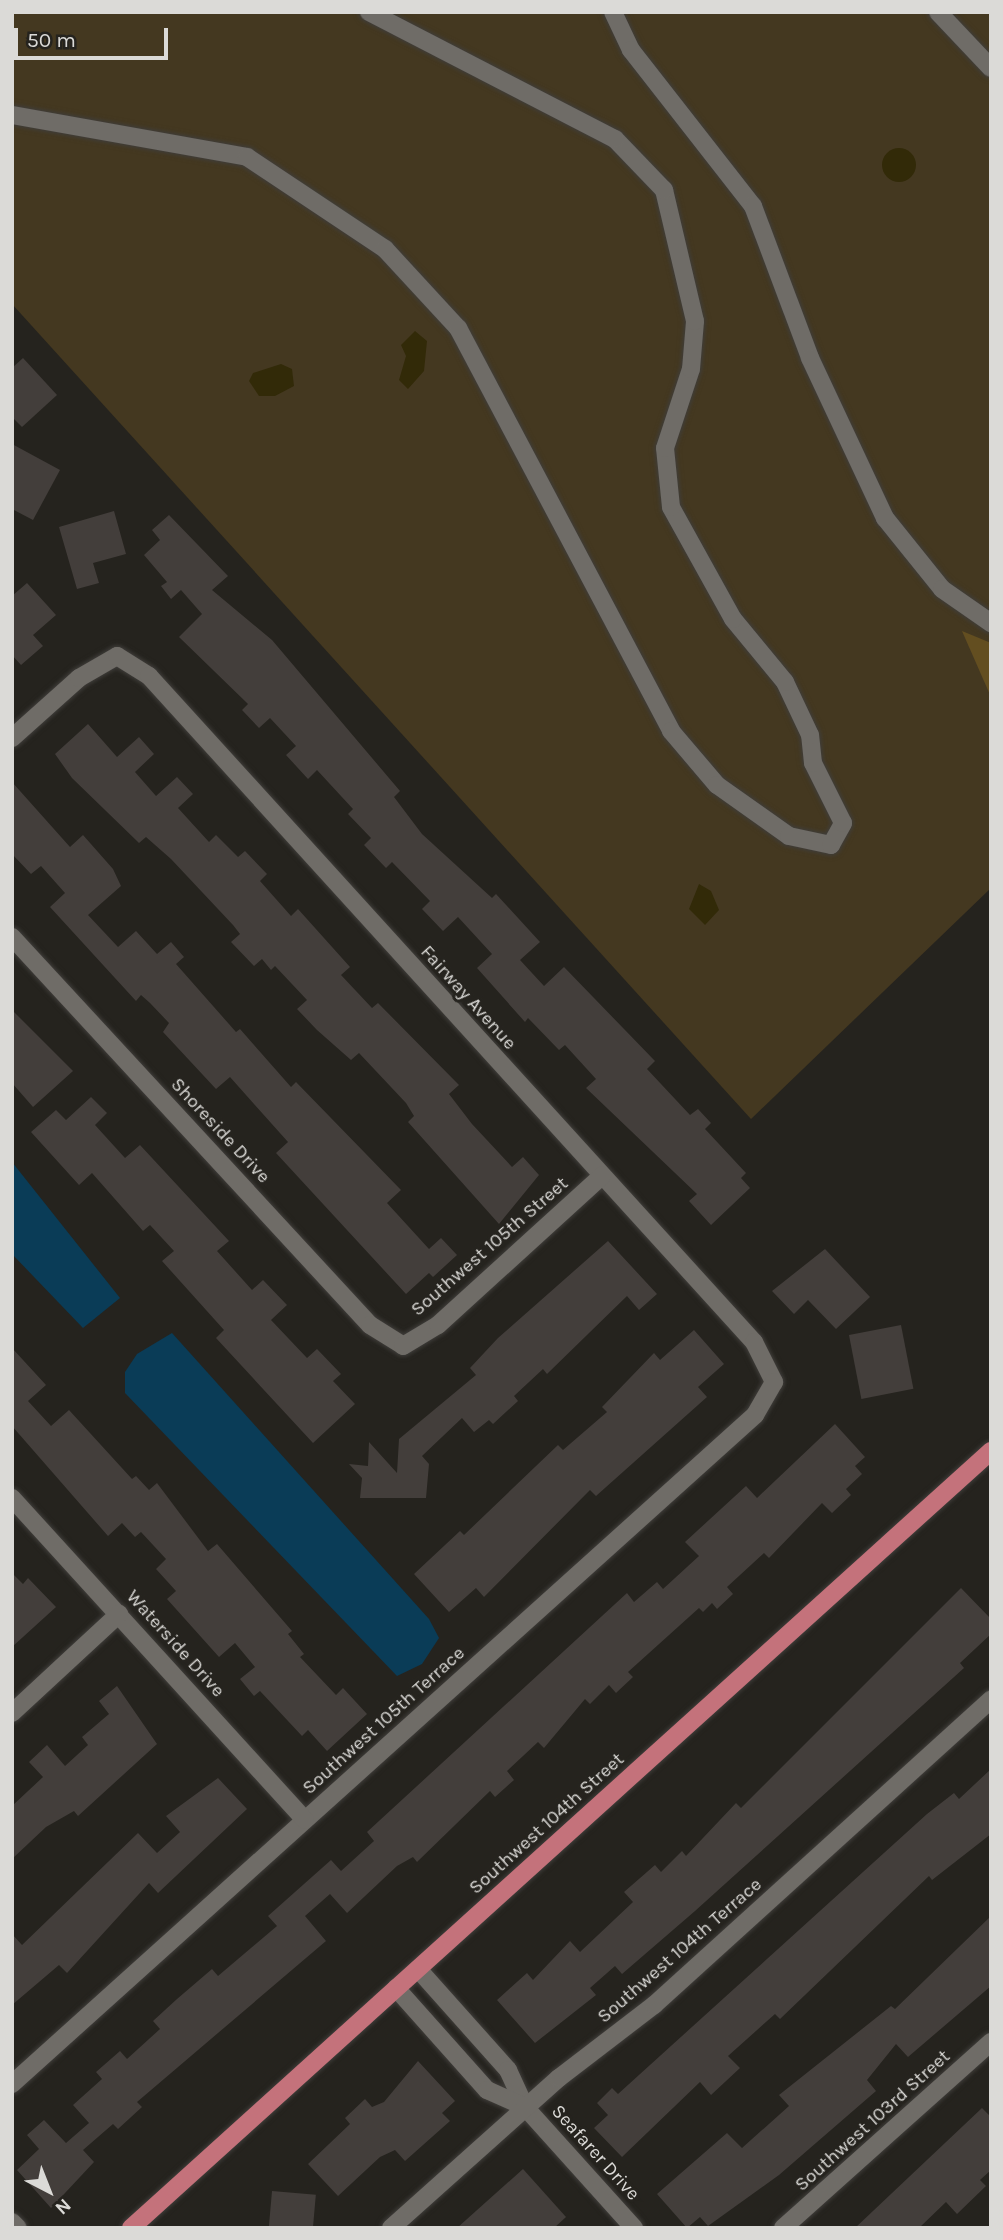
<!DOCTYPE html>
<style>
body{margin:0}
#map{position:relative;width:1003px;height:2240px;overflow:hidden;background:#25231e;font-family:Karla,sans-serif}
div>[style]{position:absolute}
[style*='--x']{left:calc(var(--x)*1px);top:calc(var(--y)*1px);width:calc(var(--w)*1px);rotate:calc(var(--a)*1deg)}
.green>*{inset:0;background:#443820}
.forest>*{inset:0;background:#634e20}
.sand>*{inset:0;background:#322a08}
.round{border-radius:50%}
.water>*{inset:0;background:#0a3c57}
.building>*{inset:0;background:#433e3b;transform-origin:0 0}
.roads{filter:drop-shadow(0 0 2px #3f3d3a) drop-shadow(0 0 2px #3f3d3a)}
.minor>*{height:18px;margin:-9px;padding:0 9px;transform-origin:9px;border-radius:9px;background:#6f6c67}
.major>*{height:18px;margin:-9px;padding:0 9px;transform-origin:9px;border-radius:9px;background:#c4727b}
span{translate:-50% -50%;white-space:nowrap;text-align:center;line-height:1.15;-webkit-text-stroke:6px #25231e;paint-order:stroke}
.street-label{font-size:19px;color:#dbdad7}
.frame{position:absolute;inset:0;border:14px solid #dbdad7;pointer-events:none}
.north{position:absolute;left:14px;top:2156px;width:70px;height:70px;-webkit-text-stroke:5px #25231e;paint-order:stroke;rotate:138deg;font-size:19px;font-weight:700;line-height:28px;text-align:center;color:#dbdad7}
.north::after{content:'';display:block;margin:auto;width:24px;height:32px;background:#dbdad7;clip-path:polygon(50% 0,100% 100%,50% 72%,0 100%)}
.scale{position:absolute;left:14px;top:28px;width:154px;height:32px;box-sizing:border-box;border:4px solid #dbdad7;border-top:0;padding-left:9px;font-size:21px;line-height:24px;white-space:nowrap;color:#dbdad7;-webkit-text-stroke:5px #25231e;paint-order:stroke}
</style>
<div id="map">
<div class="green">
<i style="clip-path:polygon(12px 12px,991px 12px,991px 888px,751px 1119px,12px 304px)"></i>
</div>
<div class="forest">
<i style="clip-path:polygon(962px 631px,991px 643px,991px 697px)"></i>
</div>
<div class="sand">
<i class="round" style="left:882px;top:148px;width:34px;height:34px"></i>
<i style="clip-path:polygon(415px 331px,427px 341px,424px 371px,408px 389px,399px 380px,406px 356px,401px 345px)"></i>
<i style="clip-path:polygon(281px 364px,292px 369px,294px 386px,275px 396px,259px 396px,249px 381px,253px 373px)"></i>
<i style="clip-path:polygon(699px 884px,711px 891px,719px 910px,705px 925px,689px 909px)"></i>
</div>
<div class="water">
<i style="clip-path:polygon(12px 1162px,120px 1298px,83px 1328px,12px 1254px)"></i>
<i style="clip-path:polygon(172px 1333px,429px 1619px,439px 1638px,422px 1664px,397px 1676px,125px 1393px,125px 1372px,137px 1354px)"></i>
</div>
<div class="building">
<i style="clip-path:polygon(23px 358px,57px 395px,22px 427px,12px 417px,12px 368px)"></i>
<i style="clip-path:polygon(12px 444px,60px 470px,33px 520px,12px 509px)"></i>
<i style="clip-path:polygon(114px 511px,126px 554px,93px 563px,99px 583px,77px 589px,59px 527px)"></i>
<i style="clip-path:polygon(169px 515px,228px 576px,212px 590px,272px 640px,400px 791px,394px 797px,422px 834px,492px 898px,496px 894px,540px 942px,520px 960px,544px 986px,564px 967px,655px 1061px,647px 1069px,690px 1115px,698px 1109px,711px 1123px,705px 1129px,746px 1173px,741px 1178px,750px 1188px,711px 1225px,689px 1201px,697px 1194px,586px 1088px,596px 1079px,565px 1045px,559px 1050px,528px 1018px,525px 1022px,477px 968px,492px 954px,458px 917px,443px 931px,422px 909px,430px 901px,392px 862px,386px 868px,364px 845px,371px 838px,348px 814px,353px 809px,317px 770px,308px 779px,286px 755px,296px 746px,270px 718px,259px 728px,242px 710px,248px 704px,179px 637px,202px 614px,181px 590px,171px 599px,161px 586px,167px 582px,144px 555px,160px 540px,152px 530px)"></i>
<i style="clip-path:polygon(27px 583px,56px 615px,33px 635px,43px 646px,21px 665px,12px 655px,12px 596px)"></i>
<i style="clip-path:polygon(88px 724px,117px 757px,139px 737px,154px 754px,135px 772px,156px 796px,177px 777px,193px 794px,178px 808px,209px 842px,216px 835px,238px 857px,245px 851px,267px 874px,260px 881px,291px 916px,298px 909px,350px 967px,341px 975px,372px 1008px,378px 1003px,459px 1085px,449px 1094px,472px 1124px,512px 1167px,523px 1157px,539px 1175px,499px 1224px,408px 1122px,414px 1116px,406px 1103px,359px 1053px,351px 1060px,317px 1030px,297px 1009px,307px 1000px,275px 966px,271px 970px,262px 959px,254px 966px,231px 942px,240px 934px,233px 925px,171px 859px,146px 837px,139px 843px,72px 778px,55px 754px)"></i>
<i style="clip-path:polygon(12px 782px,70px 847px,83px 835px,113px 869px,121px 886px,88px 915px,118px 947px,136px 931px,157px 954px,171px 942px,184px 957px,176px 964px,236px 1032px,240px 1029px,291px 1087px,296px 1082px,401px 1190px,387px 1203px,429px 1249px,441px 1238px,457px 1255px,433px 1277px,429px 1273px,406px 1294px,276px 1153px,288px 1142px,230px 1077px,216px 1089px,163px 1032px,169px 1023px,150px 1003px,141px 995px,136px 1001px,50px 907px,65px 893px,41px 866px,31px 874px,12px 854px)"></i>
<i style="clip-path:polygon(12px 1010px,73px 1071px,33px 1107px,12px 1083px)"></i>
<i style="clip-path:polygon(91px 1097px,107px 1113px,95px 1125px,125px 1158px,140px 1145px,229px 1241px,217px 1251px,252px 1290px,263px 1280px,287px 1305px,271px 1320px,307px 1358px,317px 1349px,341px 1374px,333px 1381px,355px 1404px,313px 1443px,216px 1338px,224px 1330px,162px 1261px,174px 1251px,150px 1225px,143px 1231px,92px 1173px,79px 1185px,31px 1132px,56px 1110px,66px 1120px)"></i>
<i style="clip-path:polygon(608px 1241px,657px 1294px,639px 1310px,627px 1296px,547px 1374px,543px 1369px,514px 1396px,518px 1401px,493px 1424px,489px 1420px,474px 1432px,462px 1418px,422px 1456px,429px 1464px,426px 1498px,360px 1498px,362px 1478px,349px 1464px,368px 1466px,369px 1442px,397px 1473px,399px 1439px,476px 1375px,470px 1368px,498px 1338px)"></i>
<i style="clip-path:polygon(825px 1249px,870px 1297px,836px 1329px,808px 1300px,794px 1314px,772px 1291px)"></i>
<i style="left:901px;top:1325px;width:65px;height:53px;rotate:79deg"></i>
<i style="clip-path:polygon(694px 1330px,724px 1364px,698px 1387px,707px 1397px,596px 1496px,590px 1490px,484px 1597px,476px 1588px,449px 1612px,414px 1574px,460px 1531px,464px 1535px,558px 1445px,563px 1450px,607px 1412px,602px 1407px,654px 1353px,660px 1360px)"></i>
<i style="clip-path:polygon(12px 1348px,46px 1385px,28px 1401px,51px 1426px,69px 1410px,132px 1479px,136px 1476px,149px 1490px,157px 1483px,208px 1551px,217px 1544px,292px 1631px,288px 1634px,304px 1654px,300px 1657px,336px 1695px,343px 1688px,367px 1714px,327px 1751px,308px 1730px,302px 1736px,260px 1691px,254px 1696px,240px 1679px,255px 1667px,235px 1643px,219px 1657px,167px 1599px,176px 1591px,156px 1569px,166px 1559px,141px 1532px,135px 1537px,122px 1523px,108px 1536px,12px 1426px)"></i>
<i style="clip-path:polygon(835px 1424px,865px 1457px,855px 1466px,862px 1474px,846px 1489px,851px 1495px,832px 1513px,822px 1503px,769px 1558px,764px 1553px,727px 1587px,733px 1594px,717px 1609px,712px 1603px,703px 1612px,699px 1608px,628px 1672px,633px 1677px,616px 1693px,609px 1685px,590px 1704px,585px 1699px,544px 1748px,538px 1742px,507px 1771px,514px 1780px,495px 1797px,490px 1791px,417px 1862px,413px 1857px,397px 1866px,347px 1913px,330px 1894px,305px 1916px,326px 1941px,137px 2102px,142px 2107px,118px 2129px,113px 2124px,83px 2150px,94px 2162px,51px 2208px,17px 2170px,39px 2149px,27px 2135px,44px 2120px,66px 2143px,89px 2123px,73px 2105px,102px 2079px,96px 2072px,120px 2051px,127px 2059px,160px 2029px,153px 2021px,177px 1999px,212px 1969px,218px 1976px,277px 1926px,268px 1916px,331px 1860px,341px 1871px,374px 1841px,367px 1832px,627px 1593px,634px 1602px,657px 1582px,663px 1589px,699px 1556px,685px 1542px,746px 1486px,757px 1498px)"></i>
<i style="clip-path:polygon(12px 1573px,23px 1584px,28px 1578px,56px 1607px,12px 1647px)"></i>
<i style="clip-path:polygon(961px 1588px,991px 1619px,991px 1634px,960px 1663px,964px 1668px,695px 1911px,622px 1974px,615px 1966px,590px 1988px,596px 1995px,535px 2043px,497px 2000px,527px 1973px,533px 1980px,570px 1941px,580px 1952px,633px 1902px,624px 1892px,655px 1865px,661px 1872px,682px 1851px,686px 1856px,736px 1803px,741px 1808px)"></i>
<i style="clip-path:polygon(117px 1686px,157px 1744px,78px 1816px,74px 1811px,46px 1827px,12px 1859px,12px 1806px,43px 1777px,29px 1762px,47px 1745px,65px 1766px,88px 1745px,82px 1737px,109px 1714px,99px 1701px)"></i>
<i style="clip-path:polygon(991px 1769px,991px 1834px,932px 1880px,929px 1876px,780px 2019px,775px 2014px,728px 2056px,740px 2068px,711px 2095px,700px 2082px,622px 2157px,594px 2128px,608px 2115px,597px 2103px,612px 2088px,618px 2094px,927px 1814px,954px 1793px,959px 1799px)"></i>
<i style="clip-path:polygon(218px 1778px,247px 1809px,158px 1893px,149px 1883px,67px 1973px,59px 1965px,12px 2005px,12px 1934px,22px 1945px,138px 1833px,157px 1853px,180px 1832px,166px 1816px)"></i>
<i style="clip-path:polygon(991px 1916px,991px 1986px,908px 2057px,896px 2044px,867px 2080px,876px 2091px,779px 2175px,708px 2226px,700px 2217px,687px 2228px,657px 2194px,727px 2133px,742px 2148px,789px 2106px,779px 2095px,891px 2006px,895px 2009px)"></i>
<i style="clip-path:polygon(418px 2061px,455px 2101px,442px 2113px,450px 2121px,405px 2161px,395px 2150px,380px 2157px,338px 2196px,308px 2164px,350px 2124px,345px 2118px,365px 2099px,372px 2107px,384px 2102px)"></i>
<i style="clip-path:polygon(982px 2108px,991px 2117px,991px 2170px,980px 2180px,986px 2186px,957px 2214px,946px 2202px,919px 2228px,855px 2228px)"></i>
<i style="clip-path:polygon(523px 2169px,566px 2217px,554px 2228px,457px 2228px)"></i>
<i style="left:272px;top:2191px;width:44px;height:37px;rotate:5deg"></i>
</div>
<div class="roads">
<div class="minor">
<i style="--x:613;--y:12;--w:42;--a:64.7"></i>
<i style="--x:631;--y:50;--w:198;--a:52"></i>
<i style="--x:753;--y:206;--w:162;--a:69.4"></i>
<i style="--x:810;--y:358;--w:177;--a:64.9"></i>
<i style="--x:885;--y:518;--w:91;--a:51.2"></i>
<i style="--x:942;--y:589;--w:60;--a:34.8"></i>
<i style="--x:938;--y:12;--w:77;--a:46.6"></i>
<i style="--x:12;--y:115;--w:239;--a:10.1"></i>
<i style="--x:247;--y:157;--w:166;--a:33.7"></i>
<i style="--x:385;--y:249;--w:108;--a:47.3"></i>
<i style="--x:458;--y:328;--w:456;--a:62.1"></i>
<i style="--x:671;--y:731;--w:71;--a:49.6"></i>
<i style="--x:717;--y:785;--w:88;--a:35.3"></i>
<i style="--x:789;--y:836;--w:43;--a:12.1"></i>
<i style="--x:831;--y:845;--w:25;--a:-61"></i>
<i style="--x:843;--y:823;--w:67;--a:-116.6"></i>
<i style="--x:813;--y:763;--w:28;--a:-96"></i>
<i style="--x:810;--y:735;--w:59;--a:-115.3"></i>
<i style="--x:785;--y:682;--w:82;--a:-129.5"></i>
<i style="--x:733;--y:619;--w:128;--a:-119"></i>
<i style="--x:671;--y:507;--w:59;--a:-95.8"></i>
<i style="--x:665;--y:448;--w:83;--a:-71.8"></i>
<i style="--x:691;--y:369;--w:48;--a:-85.2"></i>
<i style="--x:695;--y:321;--w:135;--a:-103.3"></i>
<i style="--x:664;--y:190;--w:71;--a:-133.9"></i>
<i style="--x:615;--y:139;--w:277;--a:-152.7"></i>
<i style="--x:12;--y:738;--w:90;--a:-41.8"></i>
<i style="--x:79;--y:678;--w:44;--a:-30.1"></i>
<i style="--x:117;--y:656;--w:38;--a:32"></i>
<i style="--x:149;--y:676;--w:900;--a:47.75"></i>
<i style="--x:754;--y:1342;--w:45;--a:63.4"></i>
<i style="--x:774;--y:1382;--w:38;--a:120"></i>
<i style="--x:755;--y:1415;--w:1000;--a:138"></i>
<i style="--x:12;--y:937;--w:528;--a:47.3"></i>
<i style="--x:370;--y:1325;--w:39;--a:32"></i>
<i style="--x:403;--y:1346;--w:41;--a:-31"></i>
<i style="--x:438;--y:1325;--w:222;--a:-42.3"></i>
<i style="--x:12;--y:1498;--w:435;--a:47.7"></i>
<i style="--x:12;--y:1713;--w:146;--a:-42.8"></i>
<i style="--x:418;--y:1969;--w:135;--a:48.3"></i>
<i style="--x:508;--y:2070;--w:41;--a:65.3"></i>
<i style="--x:525;--y:2107;--w:163;--a:48"></i>
<i style="--x:396;--y:1988;--w:137;--a:48.3"></i>
<i style="--x:487;--y:2090;--w:42;--a:24.1"></i>
<i style="--x:12;--y:2222;--w:8;--a:45"></i>
<i style="--x:391;--y:2228;--w:225;--a:-41.8"></i>
<i style="--x:559;--y:2078;--w:120;--a:-37.5"></i>
<i style="--x:654;--y:2005;--w:455;--a:-42.2"></i>
<i style="--x:783;--y:2228;--w:279;--a:-41.8"></i>
</div>
<div class="major">
<i style="--x:131;--y:2228;--w:1159;--a:-42.1"></i>
</div>
</div>
<div class="street-label">
<span style="left:468px;top:998px;rotate:48deg">Fairway Avenue</span>
<span style="left:220px;top:1131px;rotate:47deg">Shoreside Drive</span>
<span style="left:490px;top:1247px;rotate:-41deg">Southwest 105th Street</span>
<span style="left:175px;top:1644px;rotate:48deg">Waterside Drive</span>
<span style="left:384px;top:1721px;rotate:-42deg">Southwest 105th Terrace</span>
<span style="left:547px;top:1824px;rotate:-42deg">Southwest 104th Street</span>
<span style="left:680px;top:1951px;rotate:-41deg">Southwest 104th Terrace</span>
<span style="left:873px;top:2121px;rotate:-42deg">Southwest 103rd Street</span>
<span style="left:595px;top:2153px;rotate:48deg">Seafarer Drive</span>
</div>
<div class="frame"></div>
<div class="north">N</div>
<div class="scale">50 m</div>
</div>
